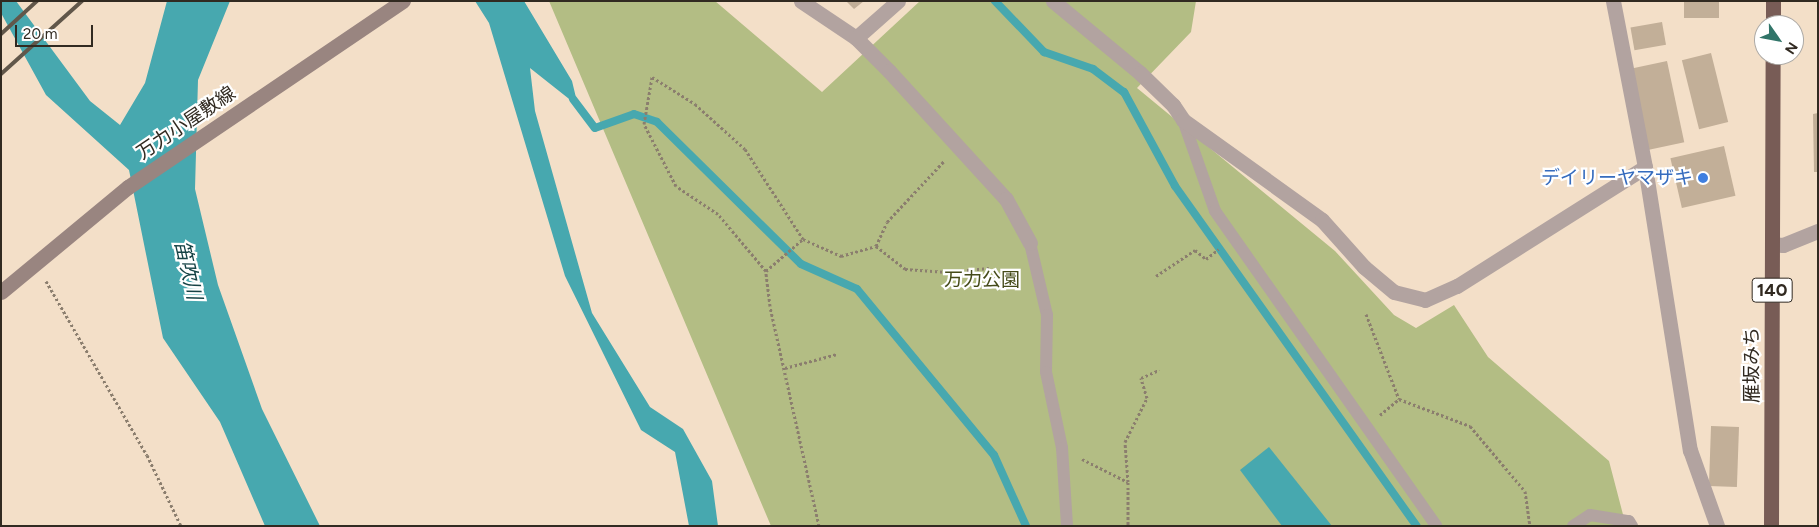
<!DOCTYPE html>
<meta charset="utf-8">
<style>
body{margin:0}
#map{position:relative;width:1819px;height:527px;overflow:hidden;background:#f3dfc8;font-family:Figtree,"Noto Sans JP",sans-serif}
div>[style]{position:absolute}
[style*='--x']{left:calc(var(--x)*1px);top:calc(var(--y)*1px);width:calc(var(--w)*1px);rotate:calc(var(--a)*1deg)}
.green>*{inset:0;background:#b3bd84}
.water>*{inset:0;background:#47a8af}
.stream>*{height:8px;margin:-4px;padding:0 4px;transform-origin:4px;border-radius:4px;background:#47a8af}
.building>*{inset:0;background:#c2af98;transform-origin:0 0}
.path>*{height:3px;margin-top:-1.5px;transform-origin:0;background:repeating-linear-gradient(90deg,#8b7e6e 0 2.5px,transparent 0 5px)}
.lane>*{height:12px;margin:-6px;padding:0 6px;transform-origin:6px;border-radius:6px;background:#b2a3a0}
.street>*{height:15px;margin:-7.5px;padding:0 7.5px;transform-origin:7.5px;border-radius:7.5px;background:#b2a3a0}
.secondary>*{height:15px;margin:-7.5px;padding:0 7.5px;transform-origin:7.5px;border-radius:7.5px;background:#998580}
.highway>*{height:15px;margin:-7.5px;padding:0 7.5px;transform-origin:7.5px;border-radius:7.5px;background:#785c56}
.rail>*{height:4px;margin:-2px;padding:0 2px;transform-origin:2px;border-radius:2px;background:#61574a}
.dots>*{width:14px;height:14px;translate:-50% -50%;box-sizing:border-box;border:2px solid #fff;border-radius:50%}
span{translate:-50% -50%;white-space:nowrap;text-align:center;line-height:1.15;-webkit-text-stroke:4.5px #fff;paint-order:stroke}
.shield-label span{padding:1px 4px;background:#fff;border:1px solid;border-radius:4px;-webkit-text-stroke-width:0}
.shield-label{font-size:18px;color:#312a21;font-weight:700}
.street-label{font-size:19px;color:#312a21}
.shop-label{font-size:19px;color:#366cbe}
.right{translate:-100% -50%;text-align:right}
.park-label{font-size:19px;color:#454b19}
.water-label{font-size:20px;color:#154245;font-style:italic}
.frame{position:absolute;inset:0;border:2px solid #312a21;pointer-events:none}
.north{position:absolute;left:1754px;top:15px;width:50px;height:50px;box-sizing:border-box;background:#fff;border:1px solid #adaaa6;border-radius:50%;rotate:123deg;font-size:14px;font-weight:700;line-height:20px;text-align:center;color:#312a21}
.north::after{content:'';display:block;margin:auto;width:18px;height:22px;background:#317569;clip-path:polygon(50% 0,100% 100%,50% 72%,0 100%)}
.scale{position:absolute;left:15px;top:25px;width:78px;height:22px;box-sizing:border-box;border:2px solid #312a21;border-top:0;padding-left:6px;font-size:15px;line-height:18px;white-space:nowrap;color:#312a21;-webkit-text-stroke:4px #fff;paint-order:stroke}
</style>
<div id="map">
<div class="green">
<i style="clip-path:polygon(549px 1px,715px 1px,822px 92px,920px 1px,1196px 1px,1191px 32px,1137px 88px,1335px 251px,1394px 315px,1416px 328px,1454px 305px,1488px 357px,1609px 461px,1626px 526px,771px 526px)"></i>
</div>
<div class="water">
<i style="clip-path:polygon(1px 1px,16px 1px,90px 101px,120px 125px,145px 83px,167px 1px,230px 1px,198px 80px,195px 189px,218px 285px,262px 409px,320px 526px,265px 526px,220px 422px,163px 338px,129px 170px,46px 95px,1px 13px)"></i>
<i style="clip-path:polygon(475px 1px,524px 1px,572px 81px,578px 106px,530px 68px,535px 111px,592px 313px,650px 407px,683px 429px,712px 481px,718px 526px,689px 526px,675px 452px,641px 430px,565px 276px,489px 23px)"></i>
<i style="clip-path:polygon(1269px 447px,1332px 526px,1282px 526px,1240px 470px)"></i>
</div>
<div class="stream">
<i style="--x:995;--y:1;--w:71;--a:46.1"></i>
<i style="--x:1044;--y:52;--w:52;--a:19.1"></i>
<i style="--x:1093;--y:69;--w:39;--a:37"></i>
<i style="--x:1124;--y:92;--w:107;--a:61.5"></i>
<i style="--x:1175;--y:186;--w:417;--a:54.6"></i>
<i style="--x:573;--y:99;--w:36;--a:53"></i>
<i style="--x:595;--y:128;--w:41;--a:-19.7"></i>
<i style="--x:634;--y:114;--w:24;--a:19"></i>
<i style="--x:657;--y:122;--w:202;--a:44.6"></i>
<i style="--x:801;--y:264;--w:61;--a:24.1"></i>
<i style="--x:857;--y:289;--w:215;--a:50.5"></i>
<i style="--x:994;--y:455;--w:78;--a:65.7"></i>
</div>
<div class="building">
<i style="clip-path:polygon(846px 1px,864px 1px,854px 9px)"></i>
<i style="left:1684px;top:1px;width:35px;height:17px"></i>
<i style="left:1662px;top:22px;width:23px;height:32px;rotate:80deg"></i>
<i style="left:1711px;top:53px;width:71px;height:30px;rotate:76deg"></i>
<i style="left:1667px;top:61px;width:83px;height:36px;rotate:78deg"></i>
<i style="clip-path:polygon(1818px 113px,1818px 172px,1814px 172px,1813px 114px)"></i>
<i style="left:1724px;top:146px;width:51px;height:55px;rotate:77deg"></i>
<i style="left:1739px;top:427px;width:60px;height:28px;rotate:92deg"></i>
</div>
<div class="path">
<i style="--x:876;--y:246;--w:37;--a:38"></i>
<i style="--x:905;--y:269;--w:42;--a:4.1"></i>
<i style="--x:947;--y:272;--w:42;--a:-5.4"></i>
<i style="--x:766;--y:271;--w:75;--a:-130.1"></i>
<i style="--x:718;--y:214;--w:50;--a:-146.3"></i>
<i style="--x:676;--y:186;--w:70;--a:-117.3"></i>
<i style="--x:644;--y:124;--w:48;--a:-80.3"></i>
<i style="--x:652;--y:77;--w:51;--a:32.1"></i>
<i style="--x:695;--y:104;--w:67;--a:42"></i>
<i style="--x:745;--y:149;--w:107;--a:57.2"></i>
<i style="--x:1156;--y:276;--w:47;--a:-33.7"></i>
<i style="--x:1195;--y:250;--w:14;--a:39"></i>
<i style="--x:1206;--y:259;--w:16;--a:-38"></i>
<i style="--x:46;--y:281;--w:201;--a:59.9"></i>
<i style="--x:147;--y:455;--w:79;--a:64.4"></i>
<i style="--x:1366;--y:314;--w:91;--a:68.8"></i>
<i style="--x:1399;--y:399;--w:76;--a:20.8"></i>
<i style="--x:1470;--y:426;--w:85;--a:49.8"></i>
<i style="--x:1525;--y:491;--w:35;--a:82"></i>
<i style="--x:785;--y:368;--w:54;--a:-15.1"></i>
<i style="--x:1380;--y:415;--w:25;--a:-40"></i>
<i style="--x:1082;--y:459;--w:51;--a:26.6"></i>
<i style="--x:1128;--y:482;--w:44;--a:90"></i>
<i style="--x:1128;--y:482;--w:40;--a:-94.3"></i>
<i style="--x:1125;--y:442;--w:49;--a:-63.4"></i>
<i style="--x:1147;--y:398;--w:21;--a:-107"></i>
<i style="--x:1141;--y:378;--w:20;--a:-24"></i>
<i style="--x:819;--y:526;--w:225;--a:-102.6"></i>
<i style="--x:770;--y:306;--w:35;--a:-97"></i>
<i style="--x:766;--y:271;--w:49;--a:-40.9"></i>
<i style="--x:803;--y:239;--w:42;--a:24.1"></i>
<i style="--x:841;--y:256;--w:36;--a:-16"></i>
<i style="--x:876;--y:246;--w:26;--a:-65"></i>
<i style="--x:887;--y:222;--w:83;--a:-46.9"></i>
</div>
<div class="lane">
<i style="--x:1183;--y:120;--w:96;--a:70.6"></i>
<i style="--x:1215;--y:211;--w:385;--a:54.9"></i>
<i style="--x:1030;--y:243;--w:74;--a:76.7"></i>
<i style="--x:1047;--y:315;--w:57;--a:91"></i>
<i style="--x:1046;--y:372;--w:78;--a:78.1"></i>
<i style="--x:1062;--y:448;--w:78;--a:86.3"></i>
<i style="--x:1573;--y:526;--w:20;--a:-33"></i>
<i style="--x:1590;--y:515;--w:39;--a:9"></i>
<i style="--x:1629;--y:521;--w:6;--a:59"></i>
</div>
<div class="street">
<i style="--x:801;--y:1;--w:66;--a:33.9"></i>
<i style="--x:856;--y:38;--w:47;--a:45"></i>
<i style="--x:889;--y:71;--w:173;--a:47.6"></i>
<i style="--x:1006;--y:199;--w:50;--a:61.4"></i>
<i style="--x:1053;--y:1;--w:113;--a:39.6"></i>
<i style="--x:1140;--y:73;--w:46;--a:44.1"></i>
<i style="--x:1173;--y:105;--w:18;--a:56"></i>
<i style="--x:1183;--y:120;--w:171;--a:35.7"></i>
<i style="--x:1322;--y:220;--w:63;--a:48.2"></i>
<i style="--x:1364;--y:267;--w:39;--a:40"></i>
<i style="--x:1394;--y:292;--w:32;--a:14"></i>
<i style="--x:1425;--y:300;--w:35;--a:-24"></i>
<i style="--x:1457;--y:286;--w:222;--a:-32.3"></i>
<i style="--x:1613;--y:1;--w:169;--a:79.1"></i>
<i style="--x:1645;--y:167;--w:287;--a:81"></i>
<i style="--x:1690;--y:450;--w:81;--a:70.4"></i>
<i style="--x:856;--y:38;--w:56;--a:-41.4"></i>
<i style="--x:1772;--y:244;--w:11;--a:5"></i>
<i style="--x:1783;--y:245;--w:38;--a:-22"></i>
</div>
<div class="secondary">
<i style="--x:1;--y:292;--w:165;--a:-39.6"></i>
<i style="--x:128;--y:187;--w:332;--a:-34.1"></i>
</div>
<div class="highway">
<i style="--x:1773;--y:25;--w:24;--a:-90"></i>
<i style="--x:1771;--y:526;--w:471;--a:-89.8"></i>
</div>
<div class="rail">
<i style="--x:1;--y:34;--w:49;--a:-42.5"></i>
<i style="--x:1;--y:74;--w:109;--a:-42"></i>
</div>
<div class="dots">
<i style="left:1703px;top:178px;background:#3f7fe0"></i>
</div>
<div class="shield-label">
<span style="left:1772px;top:290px">140</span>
</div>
<div class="street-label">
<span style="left:186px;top:123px;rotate:-34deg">万力小屋敷線</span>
<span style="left:1752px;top:365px;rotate:-90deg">雁坂みち</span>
</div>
<div class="shop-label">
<span class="right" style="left:1693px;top:178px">デイリーヤマザキ</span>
</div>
<div class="park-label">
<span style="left:982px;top:280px">万力公園</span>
</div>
<div class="water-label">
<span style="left:188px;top:270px;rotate:77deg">笛吹川</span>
</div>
<div class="frame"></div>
<div class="north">N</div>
<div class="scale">20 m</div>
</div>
